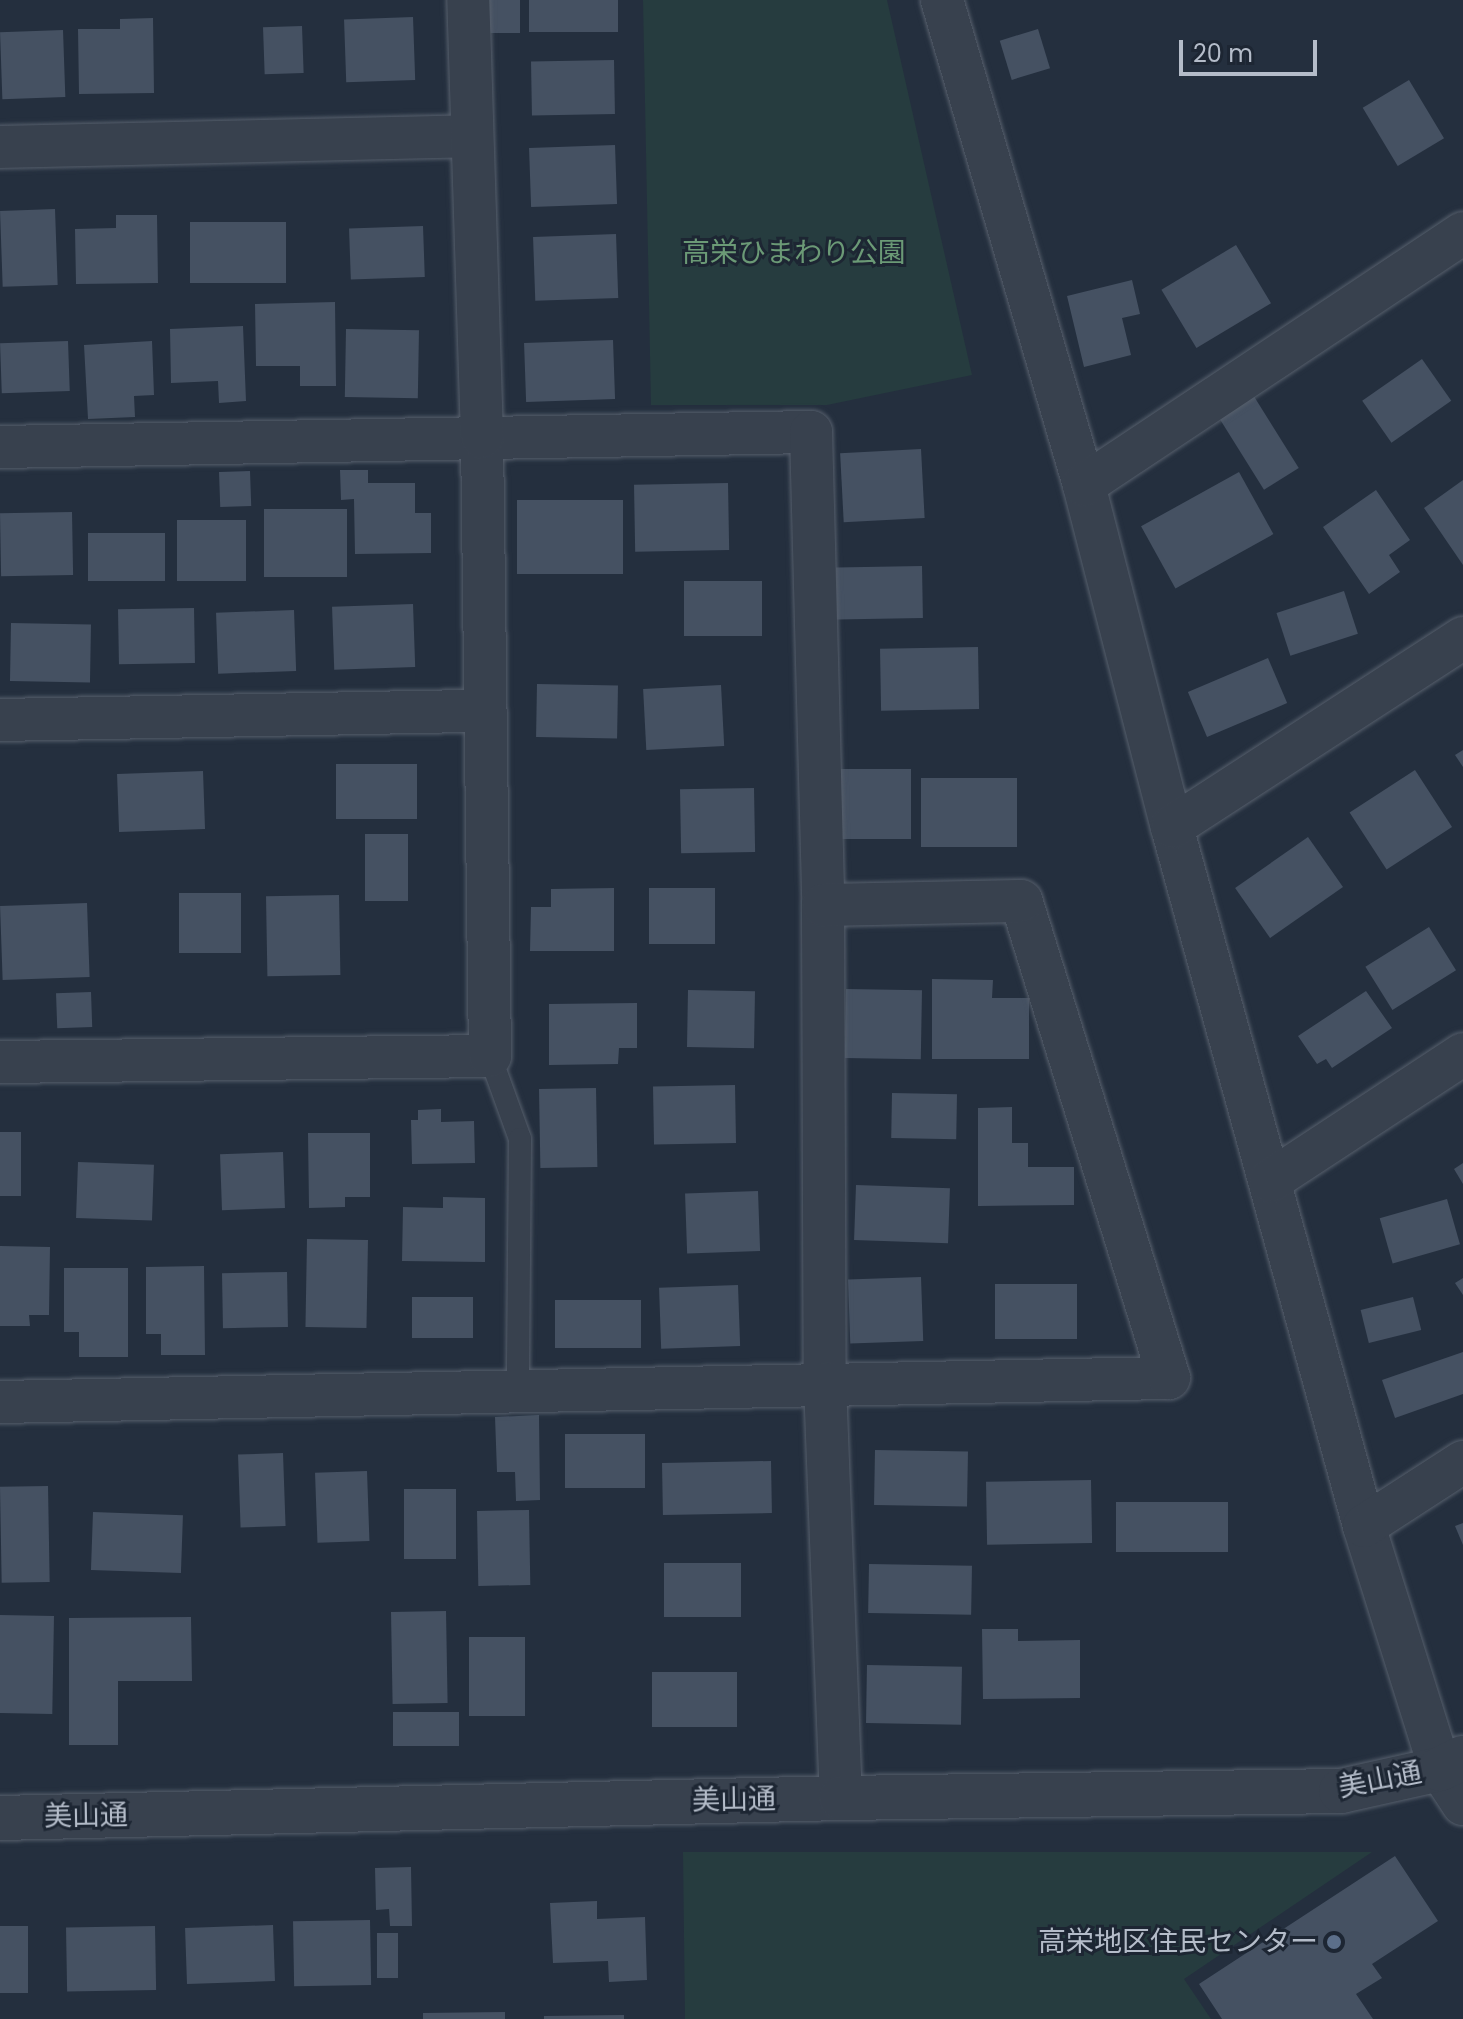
<!DOCTYPE html>
<meta charset="utf-8">
<style>
body{margin:0}
#map{position:relative;width:1463px;height:2019px;overflow:hidden;background:#242f3e;font-family:Poppins,"Noto Sans JP",sans-serif}
div>[style]{position:absolute}
[style*='--x']{left:calc(var(--x)*1px);top:calc(var(--y)*1px);width:calc(var(--w)*1px);rotate:calc(var(--a)*1deg)}
.green>*{inset:0;background:#263c3f}
.building>*{inset:0;background:#455162;transform-origin:0 0}
.roads{filter:drop-shadow(0 0 2px #565f6c) drop-shadow(0 0 2px #565f6c)}
.service>*{height:22px;margin:-11px;padding:0 11px;transform-origin:11px;border-radius:11px;background:#38414e}
.minor>*{height:42px;margin:-21px;padding:0 21px;transform-origin:21px;border-radius:21px;background:#38414e}
.tertiary>*{height:44px;margin:-22px;padding:0 22px;transform-origin:22px;border-radius:22px;background:#38414e}
.dots>*{width:22px;height:22px;translate:-50% -50%;box-sizing:border-box;border:4px solid #1d2633;border-radius:50%}
span{translate:-50% -50%;white-space:nowrap;text-align:center;line-height:1.15;-webkit-text-stroke:6px #1d2633;paint-order:stroke}
.park-label{font-size:28px;color:#6b9a76}
.street-label{font-size:28px;color:#b4bcc9}
.poi-label{font-size:28px;color:#b4bcc9}
.right{translate:-100% -50%;text-align:right}
.scale{position:absolute;left:1179px;top:40px;width:138px;height:36px;box-sizing:border-box;border:4px solid #b4bcc9;border-top:0;padding-left:10px;font-size:24px;line-height:28px;white-space:nowrap;color:#b4bcc9;-webkit-text-stroke:6px #1d2633;paint-order:stroke}
</style>
<div id="map">
<div class="green">
<i style="clip-path:polygon(643px 0,887px 0,972px 375px,827px 405px,651px 405px)"></i>
<i style="clip-path:polygon(683px 1852px,1372px 1852px,1184px 1979px,1211px 2019px,685px 2019px)"></i>
</div>
<div class="building">
<i style="left:487px;top:0;width:33px;height:33px"></i>
<i style="left:529px;top:0;width:89px;height:32px"></i>
<i style="left:413px;top:17px;width:63px;height:69px;rotate:88deg"></i>
<i style="clip-path:polygon(153px 18px,154px 93px,79px 94px,78px 29px,120px 29px,120px 19px)"></i>
<i style="left:302px;top:26px;width:47px;height:39px;rotate:88deg"></i>
<i style="left:1038px;top:29px;width:41px;height:40px;rotate:73deg"></i>
<i style="left:63px;top:30px;width:67px;height:63px;rotate:88deg"></i>
<i style="left:614px;top:60px;width:54px;height:83px;rotate:89deg"></i>
<i style="left:1409px;top:80px;width:68px;height:54px;rotate:59deg"></i>
<i style="left:615px;top:145px;width:59px;height:86px;rotate:88deg"></i>
<i style="left:55px;top:209px;width:76px;height:55px;rotate:88deg"></i>
<i style="clip-path:polygon(116px 215px,157px 215px,158px 283px,76px 284px,75px 229px,116px 228px)"></i>
<i style="left:286px;top:222px;width:61px;height:96px;rotate:90deg"></i>
<i style="left:423px;top:226px;width:51px;height:74px;rotate:88deg"></i>
<i style="left:616px;top:234px;width:64px;height:83px;rotate:88deg"></i>
<i style="left:1236px;top:245px;width:68px;height:87px;rotate:59deg"></i>
<i style="clip-path:polygon(1132px 280px,1140px 314px,1122px 318px,1131px 355px,1084px 367px,1067px 296px)"></i>
<i style="clip-path:polygon(335px 302px,336px 386px,300px 386px,300px 366px,256px 366px,255px 304px)"></i>
<i style="clip-path:polygon(243px 326px,246px 401px,219px 403px,218px 381px,171px 383px,170px 329px)"></i>
<i style="left:346px;top:329px;width:73px;height:68px;rotate:1deg"></i>
<i style="left:613px;top:340px;width:59px;height:89px;rotate:88deg"></i>
<i style="left:68px;top:341px;width:50px;height:68px;rotate:88deg"></i>
<i style="clip-path:polygon(152px 341px,154px 395px,134px 396px,135px 417px,88px 419px,84px 345px)"></i>
<i style="left:1422px;top:359px;width:51px;height:73px;rotate:55deg"></i>
<i style="left:1250px;top:390px;width:92px;height:41px;rotate:58deg"></i>
<i style="left:921px;top:449px;width:69px;height:81px;rotate:87deg"></i>
<i style="clip-path:polygon(340px 470px,368px 470px,368px 483px,415px 483px,415px 513px,431px 513px,431px 553px,355px 554px,354px 499px,341px 500px)"></i>
<i style="left:250px;top:471px;width:35px;height:31px;rotate:88deg"></i>
<i style="left:1239px;top:472px;width:71px;height:112px;rotate:61deg"></i>
<i style="clip-path:polygon(1463px 480px,1463px 565px,1424px 508px)"></i>
<i style="left:728px;top:483px;width:67px;height:94px;rotate:89deg"></i>
<i style="clip-path:polygon(1376px 490px,1410px 540px,1389px 555px,1400px 572px,1369px 594px,1323px 527px)"></i>
<i style="left:623px;top:500px;width:74px;height:106px;rotate:90deg"></i>
<i style="left:347px;top:509px;width:68px;height:83px;rotate:90deg"></i>
<i style="left:72px;top:512px;width:63px;height:72px;rotate:89deg"></i>
<i style="left:177px;top:520px;width:69px;height:61px"></i>
<i style="left:165px;top:533px;width:48px;height:77px;rotate:90deg"></i>
<i style="left:922px;top:566px;width:52px;height:86px;rotate:89deg"></i>
<i style="left:684px;top:581px;width:78px;height:55px"></i>
<i style="left:1344px;top:591px;width:45px;height:71px;rotate:72deg"></i>
<i style="left:413px;top:604px;width:63px;height:81px;rotate:88deg"></i>
<i style="left:194px;top:608px;width:55px;height:76px;rotate:89deg"></i>
<i style="left:294px;top:610px;width:61px;height:78px;rotate:88deg"></i>
<i style="left:11px;top:623px;width:80px;height:58px;rotate:1deg"></i>
<i style="left:978px;top:647px;width:62px;height:98px;rotate:89deg"></i>
<i style="left:1268px;top:658px;width:49px;height:87px;rotate:67deg"></i>
<i style="left:537px;top:684px;width:81px;height:53px;rotate:1deg"></i>
<i style="left:721px;top:685px;width:61px;height:78px;rotate:87deg"></i>
<i style="clip-path:polygon(1463px 750px,1463px 767px,1455px 755px)"></i>
<i style="left:336px;top:764px;width:81px;height:55px"></i>
<i style="left:834px;top:769px;width:77px;height:70px"></i>
<i style="left:1415px;top:770px;width:68px;height:78px;rotate:57deg"></i>
<i style="left:203px;top:771px;width:58px;height:86px;rotate:88deg"></i>
<i style="left:921px;top:778px;width:96px;height:69px"></i>
<i style="left:754px;top:788px;width:64px;height:74px;rotate:89deg"></i>
<i style="left:365px;top:834px;width:43px;height:67px"></i>
<i style="left:1308px;top:837px;width:61px;height:89px;rotate:55deg"></i>
<i style="clip-path:polygon(614px 888px,614px 951px,530px 951px,531px 907px,551px 907px,551px 889px)"></i>
<i style="left:649px;top:888px;width:66px;height:56px"></i>
<i style="left:179px;top:893px;width:62px;height:60px"></i>
<i style="left:339px;top:895px;width:80px;height:73px;rotate:89deg"></i>
<i style="left:87px;top:903px;width:74px;height:87px;rotate:88deg"></i>
<i style="left:1429px;top:927px;width:51px;height:75px;rotate:58deg"></i>
<i style="clip-path:polygon(932px 979px,993px 980px,992px 998px,1029px 998px,1029px 1059px,932px 1059px)"></i>
<i style="left:846px;top:989px;width:76px;height:69px;rotate:1deg"></i>
<i style="left:688px;top:990px;width:67px;height:57px;rotate:1deg"></i>
<i style="clip-path:polygon(1366px 991px,1392px 1028px,1332px 1068px,1326px 1059px,1317px 1064px,1298px 1036px)"></i>
<i style="left:91px;top:992px;width:35px;height:35px;rotate:88deg"></i>
<i style="clip-path:polygon(637px 1003px,637px 1048px,619px 1048px,618px 1064px,549px 1065px,549px 1004px)"></i>
<i style="left:735px;top:1085px;width:58px;height:82px;rotate:89deg"></i>
<i style="left:596px;top:1088px;width:79px;height:57px;rotate:89deg"></i>
<i style="left:892px;top:1093px;width:65px;height:45px;rotate:1deg"></i>
<i style="clip-path:polygon(1012px 1107px,1012px 1143px,1028px 1143px,1028px 1167px,1074px 1167px,1074px 1205px,978px 1206px,978px 1108px)"></i>
<i style="clip-path:polygon(441px 1109px,441px 1122px,474px 1121px,475px 1163px,412px 1164px,411px 1120px,418px 1120px,418px 1110px)"></i>
<i style="left:0;top:1132px;width:21px;height:64px"></i>
<i style="clip-path:polygon(308px 1133px,370px 1133px,370px 1197px,345px 1197px,345px 1207px,309px 1208px)"></i>
<i style="left:283px;top:1152px;width:56px;height:63px;rotate:88deg"></i>
<i style="left:78px;top:1162px;width:76px;height:56px;rotate:2deg"></i>
<i style="clip-path:polygon(1463px 1163px,1463px 1184px,1454px 1169px)"></i>
<i style="left:856px;top:1185px;width:94px;height:55px;rotate:2deg"></i>
<i style="left:758px;top:1191px;width:60px;height:73px;rotate:88deg"></i>
<i style="clip-path:polygon(443px 1197px,485px 1198px,485px 1262px,402px 1261px,403px 1207px,443px 1208px)"></i>
<i style="left:1447px;top:1199px;width:47px;height:70px;rotate:74deg"></i>
<i style="left:307px;top:1239px;width:61px;height:88px;rotate:1deg"></i>
<i style="clip-path:polygon(0 1246px,50px 1247px,49px 1315px,29px 1315px,30px 1326px,0 1326px)"></i>
<i style="clip-path:polygon(204px 1266px,205px 1355px,161px 1355px,161px 1334px,146px 1334px,146px 1267px)"></i>
<i style="clip-path:polygon(64px 1268px,128px 1268px,128px 1357px,79px 1357px,79px 1332px,64px 1332px)"></i>
<i style="left:287px;top:1272px;width:55px;height:65px;rotate:89deg"></i>
<i style="left:921px;top:1277px;width:64px;height:73px;rotate:88deg"></i>
<i style="clip-path:polygon(1463px 1278px,1463px 1295px,1455px 1283px)"></i>
<i style="left:1077px;top:1284px;width:55px;height:82px;rotate:90deg"></i>
<i style="left:738px;top:1285px;width:61px;height:79px;rotate:88deg"></i>
<i style="left:412px;top:1297px;width:61px;height:41px"></i>
<i style="left:1413px;top:1297px;width:34px;height:54px;rotate:76deg"></i>
<i style="left:555px;top:1300px;width:86px;height:48px"></i>
<i style="clip-path:polygon(1463px 1352px,1463px 1394px,1395px 1418px,1382px 1380px)"></i>
<i style="clip-path:polygon(539px 1415px,540px 1500px,516px 1501px,515px 1472px,497px 1472px,495px 1417px)"></i>
<i style="left:565px;top:1434px;width:80px;height:54px"></i>
<i style="left:875px;top:1450px;width:93px;height:55px;rotate:1deg"></i>
<i style="left:283px;top:1453px;width:73px;height:45px;rotate:88deg"></i>
<i style="left:771px;top:1461px;width:52px;height:109px;rotate:89deg"></i>
<i style="left:367px;top:1471px;width:70px;height:52px;rotate:88deg"></i>
<i style="left:1091px;top:1480px;width:63px;height:105px;rotate:89deg"></i>
<i style="left:48px;top:1486px;width:96px;height:48px;rotate:89deg"></i>
<i style="left:404px;top:1489px;width:52px;height:70px"></i>
<i style="left:1116px;top:1502px;width:112px;height:50px"></i>
<i style="left:529px;top:1510px;width:75px;height:52px;rotate:89deg"></i>
<i style="left:93px;top:1512px;width:90px;height:58px;rotate:2deg"></i>
<i style="clip-path:polygon(1463px 1523px,1463px 1545px,1455px 1526px)"></i>
<i style="left:741px;top:1563px;width:54px;height:77px;rotate:90deg"></i>
<i style="left:869px;top:1564px;width:103px;height:49px;rotate:1deg"></i>
<i style="left:446px;top:1611px;width:92px;height:55px;rotate:89deg"></i>
<i style="left:0;top:1615px;width:54px;height:98px;rotate:1deg"></i>
<i style="clip-path:polygon(191px 1617px,192px 1681px,118px 1681px,118px 1745px,69px 1745px,69px 1618px)"></i>
<i style="clip-path:polygon(982px 1629px,1018px 1629px,1018px 1641px,1080px 1640px,1080px 1698px,983px 1699px)"></i>
<i style="left:469px;top:1637px;width:56px;height:79px"></i>
<i style="left:867px;top:1665px;width:95px;height:58px;rotate:1deg"></i>
<i style="left:652px;top:1672px;width:85px;height:55px"></i>
<i style="left:459px;top:1712px;width:34px;height:66px;rotate:90deg"></i>
<i style="clip-path:polygon(1395px 1856px,1438px 1921px,1372px 1964px,1382px 1978px,1356px 1994px,1373px 2019px,1222px 2019px,1199px 1984px)"></i>
<i style="clip-path:polygon(411px 1867px,412px 1926px,390px 1926px,389px 1909px,376px 1910px,375px 1868px)"></i>
<i style="clip-path:polygon(597px 1901px,597px 1919px,645px 1917px,647px 1980px,609px 1982px,608px 1961px,553px 1963px,550px 1903px)"></i>
<i style="left:370px;top:1920px;width:65px;height:77px;rotate:89deg"></i>
<i style="left:273px;top:1925px;width:56px;height:88px;rotate:88deg"></i>
<i style="left:0;top:1926px;width:28px;height:67px"></i>
<i style="left:155px;top:1926px;width:64px;height:89px;rotate:89deg"></i>
<i style="left:377px;top:1933px;width:21px;height:45px"></i>
<i style="clip-path:polygon(505px 2012px,505px 2019px,423px 2019px,423px 2013px)"></i>
<i style="clip-path:polygon(624px 2015px,624px 2019px,544px 2019px,544px 2016px)"></i>
</div>
<div class="roads">
<div class="service">
<i style="--x:490;--y:1056;--w:88;--a:70.1"></i>
<i style="--x:520;--y:1139;--w:252;--a:90.5"></i>
</div>
<div class="minor">
<i style="--x:942;--y:0;--w:505;--a:73.68"></i>
<i style="--x:1084;--y:485;--w:353;--a:75.6"></i>
<i style="--x:1172;--y:827;--w:725;--a:74.64"></i>
<i style="--x:1364;--y:1526;--w:255;--a:72.6"></i>
<i style="--x:1440;--y:1769;--w:42;--a:56.7"></i>
<i style="--x:0;--y:147;--w:470;--a:-1.3"></i>
<i style="--x:0;--y:447;--w:811;--a:-1.06"></i>
<i style="--x:811;--y:432;--w:473;--a:88.5"></i>
<i style="--x:823;--y:905;--w:479;--a:89.8"></i>
<i style="--x:825;--y:1384;--w:414;--a:87.8"></i>
<i style="--x:1084;--y:485;--w:455;--a:-33.6"></i>
<i style="--x:0;--y:720;--w:483;--a:-1.1"></i>
<i style="--x:1172;--y:827;--w:347;--a:-33"></i>
<i style="--x:0;--y:1062;--w:490;--a:-0.7"></i>
<i style="--x:490;--y:1056;--w:619;--a:-90.74"></i>
<i style="--x:482;--y:437;--w:437;--a:-91.8"></i>
<i style="--x:1270;--y:1181;--w:231;--a:-33.3"></i>
<i style="--x:0;--y:1402;--w:1169;--a:-1.18"></i>
<i style="--x:1169;--y:1378;--w:499;--a:-107.2"></i>
<i style="--x:1021;--y:901;--w:198;--a:178.8"></i>
<i style="--x:1364;--y:1526;--w:118;--a:-32.9"></i>
</div>
<div class="tertiary">
<i style="--x:0;--y:1818;--w:841;--a:-1.36"></i>
<i style="--x:841;--y:1798;--w:500;--a:-0.8"></i>
<i style="--x:1341;--y:1791;--w:101;--a:-12.5"></i>
<i style="--x:1440;--y:1769;--w:25;--a:-26"></i>
</div>
</div>
<div class="dots">
<i style="left:1334px;top:1942px;background:#5c6f8a"></i>
</div>
<div class="park-label">
<span style="left:794px;top:253px">高栄ひまわり公園</span>
</div>
<div class="street-label">
<span style="left:1380px;top:1780px;rotate:-11deg">美山通</span>
<span style="left:734px;top:1800px;rotate:-1deg">美山通</span>
<span style="left:86px;top:1816px;rotate:-1deg">美山通</span>
</div>
<div class="poi-label">
<span class="right" style="left:1318px;top:1942px">高栄地区住民センター</span>
</div>
<div class="scale">20 m</div>
</div>
